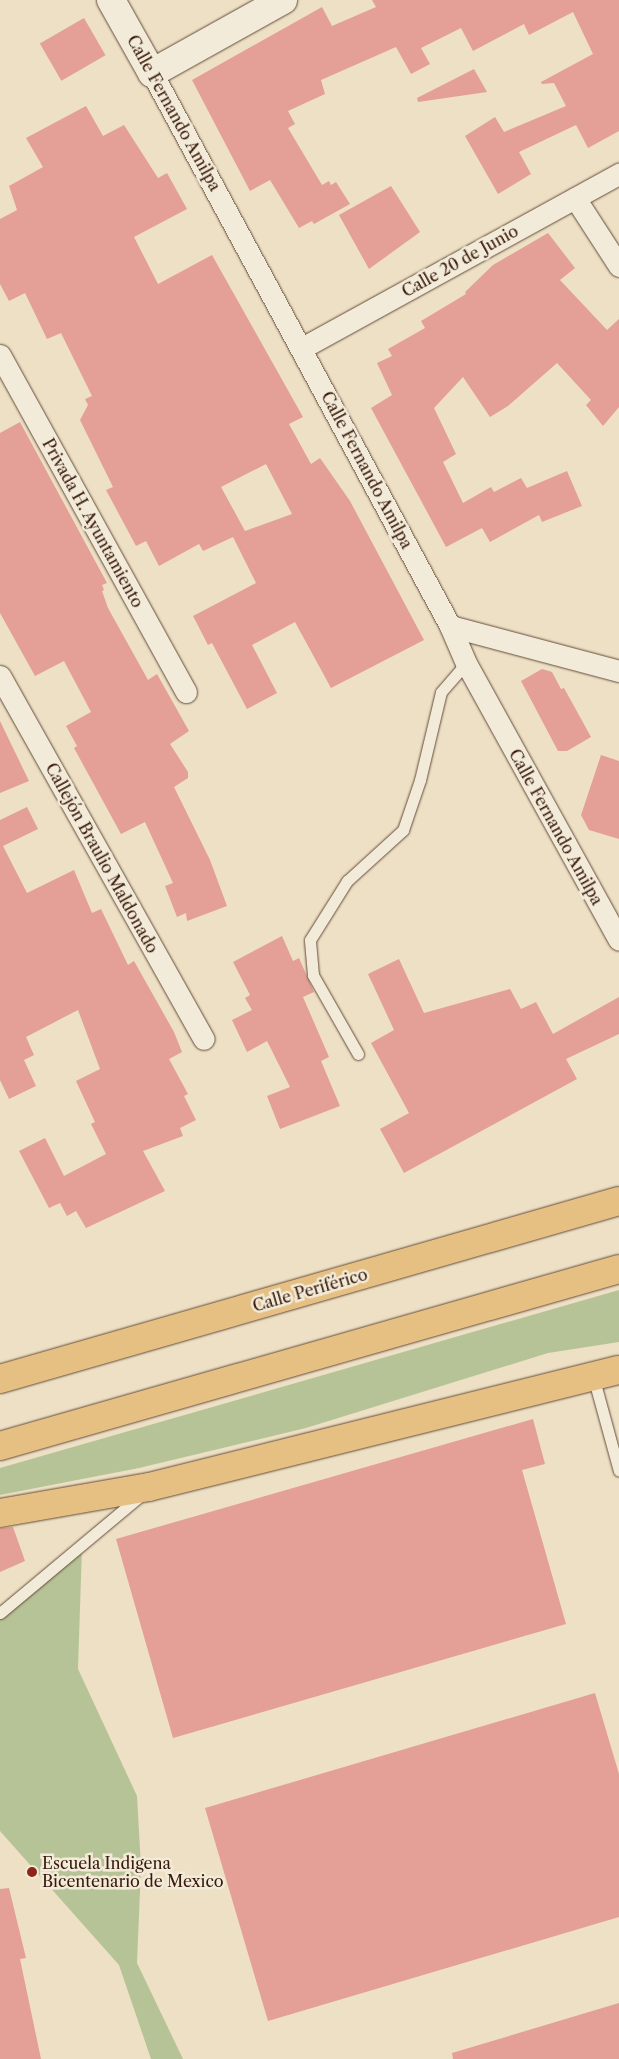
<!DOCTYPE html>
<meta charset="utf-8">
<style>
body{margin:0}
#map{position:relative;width:619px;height:2059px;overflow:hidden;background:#ede0c5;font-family:"Libre Caslon Text",serif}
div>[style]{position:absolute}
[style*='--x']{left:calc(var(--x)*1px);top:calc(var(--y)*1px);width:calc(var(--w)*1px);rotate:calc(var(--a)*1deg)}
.green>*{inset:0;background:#b6c396}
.building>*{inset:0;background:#e49f96;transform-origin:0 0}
.roads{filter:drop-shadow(0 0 1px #654b39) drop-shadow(0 0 1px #654b39)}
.service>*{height:11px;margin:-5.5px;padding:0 5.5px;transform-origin:5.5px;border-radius:5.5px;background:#f3ebd9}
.minor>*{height:21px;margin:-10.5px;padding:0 10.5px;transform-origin:10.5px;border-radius:10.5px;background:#f3ebd9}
.tertiary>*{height:28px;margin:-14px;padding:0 14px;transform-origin:14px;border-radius:14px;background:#f3ebd9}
.trunk>*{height:28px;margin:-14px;padding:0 14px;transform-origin:14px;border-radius:14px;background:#e6c082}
.dots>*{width:14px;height:14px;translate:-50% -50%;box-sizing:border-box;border:2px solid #f3ebd9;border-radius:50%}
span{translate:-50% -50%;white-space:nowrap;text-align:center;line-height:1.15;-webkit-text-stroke:5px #f3ebd9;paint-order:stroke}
.street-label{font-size:16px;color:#38190a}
.poi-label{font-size:16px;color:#38190a}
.left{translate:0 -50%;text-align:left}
</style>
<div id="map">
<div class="green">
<i style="clip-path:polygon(619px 1290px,619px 1342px,548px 1353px,306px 1428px,139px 1468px,0 1495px,0 1468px)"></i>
<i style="clip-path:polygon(82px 1547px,78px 1669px,137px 1796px,141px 1867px,137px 1963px,183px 2059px,151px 2059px,119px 1965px,0 1831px,0 1613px)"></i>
</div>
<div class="building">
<i style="clip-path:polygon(372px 0,619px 0,619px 131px,588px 148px,576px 125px,519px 152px,531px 174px,498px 194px,465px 136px,495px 117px,504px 132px,566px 106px,554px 83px,542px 84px,541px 82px,593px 54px,573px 12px,529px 35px,524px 24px,473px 51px,461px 28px,421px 48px,430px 64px,411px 74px,396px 47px,321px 80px,325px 94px,288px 111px,295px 124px,288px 128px,322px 185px,329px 181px,331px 185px,336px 182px,350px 204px,314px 224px,312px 221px,299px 228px,270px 180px,250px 191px,192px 80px,322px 7px,332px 26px,376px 7px)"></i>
<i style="left:84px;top:18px;width:43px;height:51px;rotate:60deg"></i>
<i style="clip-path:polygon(474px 69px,487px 92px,418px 102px,417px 98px)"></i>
<i style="clip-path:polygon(evenodd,86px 106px,103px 136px,124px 125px,158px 178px,167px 173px,187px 209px,134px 237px,158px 284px,212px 255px,303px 417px,289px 424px,311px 464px,320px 458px,350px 501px,424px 640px,331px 688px,295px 622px,252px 645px,277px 693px,247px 709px,212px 643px,208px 645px,193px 616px,256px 583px,233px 537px,203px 551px,199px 544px,159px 566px,146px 541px,136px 546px,106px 490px,113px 487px,80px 420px,88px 405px,85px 399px,92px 396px,61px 333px,47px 339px,25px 293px,9px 301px,0 284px,0 219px,17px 210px,9px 186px,43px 167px,26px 138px,86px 106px,266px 464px,292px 514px,245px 531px,221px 487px,266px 464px)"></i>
<i style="clip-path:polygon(391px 186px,420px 232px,369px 269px,339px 215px)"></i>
<i style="clip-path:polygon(548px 233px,575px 268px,560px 280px,607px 330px,619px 319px,619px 407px,603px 426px,586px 405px,591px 400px,557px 363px,508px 406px,490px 417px,463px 377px,434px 408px,456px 454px,443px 462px,463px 503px,491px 487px,494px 492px,521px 478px,527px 488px,567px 471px,582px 506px,542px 522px,539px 515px,490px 542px,482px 528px,446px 547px,371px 408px,392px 395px,377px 363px,392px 356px,388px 349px,425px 328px,421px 321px,466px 294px,465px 292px,493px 265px)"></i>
<i style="clip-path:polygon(20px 422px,107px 583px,102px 585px,104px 590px,102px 591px,108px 608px,148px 680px,157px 674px,189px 731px,170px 744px,188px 772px,188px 778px,174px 787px,210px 860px,227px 906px,187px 921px,186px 913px,177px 917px,165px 886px,173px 883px,145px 822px,121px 834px,74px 748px,77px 746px,66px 726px,91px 712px,64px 661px,35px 676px,0 613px,0 433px)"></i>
<i style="clip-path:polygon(542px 669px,552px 672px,561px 689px,564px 688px,591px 737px,567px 751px,558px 751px,521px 681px)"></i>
<i style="clip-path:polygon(0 721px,29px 781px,0 793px)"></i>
<i style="clip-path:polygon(601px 755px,619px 761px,619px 839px,589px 830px,581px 815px)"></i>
<i style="clip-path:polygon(27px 807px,38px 829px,3px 846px,27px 893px,74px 870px,92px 913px,101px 909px,128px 965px,134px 961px,174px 1032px,182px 1052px,169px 1059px,188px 1094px,184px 1096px,196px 1120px,180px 1128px,183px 1136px,143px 1151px,165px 1191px,86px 1228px,76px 1211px,67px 1216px,60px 1203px,49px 1208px,19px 1151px,45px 1138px,64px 1176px,106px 1154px,91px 1124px,95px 1122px,76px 1081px,100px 1069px,78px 1010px,26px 1037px,34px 1055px,24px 1060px,36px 1086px,9px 1099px,0 1080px,0 820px)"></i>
<i style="clip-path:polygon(282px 936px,293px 961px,299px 958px,314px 992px,303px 997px,329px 1057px,321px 1061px,340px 1106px,280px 1129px,267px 1096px,290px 1087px,267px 1041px,247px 1052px,232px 1020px,252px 1010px,245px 998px,250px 995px,233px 962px)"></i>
<i style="clip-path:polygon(399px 959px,424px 1013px,510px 989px,521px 1009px,536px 1002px,553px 1034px,619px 997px,619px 1034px,566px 1059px,577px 1079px,404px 1173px,380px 1129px,409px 1113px,371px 1043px,394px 1030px,368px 974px)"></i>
<i style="clip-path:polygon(533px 1419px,545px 1464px,522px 1470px,566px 1624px,173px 1738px,116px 1539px)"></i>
<i style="clip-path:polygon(13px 1527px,25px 1561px,0 1572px,0 1528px)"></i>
<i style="clip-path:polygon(595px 1693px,619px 1774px,619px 1917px,268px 2021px,205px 1808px)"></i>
<i style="clip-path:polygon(9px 1888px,26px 1958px,20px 1959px,41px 2059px,0 2059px,0 1889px)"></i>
<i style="clip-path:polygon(619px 2003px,619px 2059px,453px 2059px,452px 2053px)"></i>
</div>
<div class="roads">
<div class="service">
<i style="--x:358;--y:1054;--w:91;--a:-119.7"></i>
<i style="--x:313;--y:975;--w:35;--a:-95"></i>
<i style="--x:310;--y:940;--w:70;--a:-57.9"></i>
<i style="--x:347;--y:881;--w:76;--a:-42.3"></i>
<i style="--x:403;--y:830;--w:53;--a:-71.2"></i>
<i style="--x:420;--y:780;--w:90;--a:-76.6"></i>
<i style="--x:441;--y:692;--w:38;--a:-49"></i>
<i style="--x:593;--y:1376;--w:98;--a:74.7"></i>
<i style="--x:0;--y:1613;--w:184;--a:-39.9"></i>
</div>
<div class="minor">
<i style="--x:152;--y:73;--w:628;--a:61.68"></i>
<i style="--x:450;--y:626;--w:40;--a:66.6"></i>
<i style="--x:466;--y:663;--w:316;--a:61.1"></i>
<i style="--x:575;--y:198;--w:81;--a:57.1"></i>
<i style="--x:302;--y:348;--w:362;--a:-28.8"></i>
<i style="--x:0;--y:355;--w:385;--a:61.1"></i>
<i style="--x:450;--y:626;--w:175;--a:14.9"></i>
<i style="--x:0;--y:676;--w:416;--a:60.7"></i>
</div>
<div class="tertiary">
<i style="--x:111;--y:0;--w:84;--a:60.7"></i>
<i style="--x:152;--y:73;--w:150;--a:-29.1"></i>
</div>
<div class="trunk">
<i style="--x:0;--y:1379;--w:644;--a:-16.04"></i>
<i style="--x:0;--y:1446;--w:644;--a:-15.96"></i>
<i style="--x:0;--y:1513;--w:151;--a:-9.9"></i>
<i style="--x:149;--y:1487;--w:484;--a:-14"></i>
</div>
</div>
<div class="dots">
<i style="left:32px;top:1872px;background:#8f2418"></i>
</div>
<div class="street-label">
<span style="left:174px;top:113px;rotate:61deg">Calle Fernando Amilpa</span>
<span style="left:460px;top:261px;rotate:-29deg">Calle 20 de Junio</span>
<span style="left:367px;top:470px;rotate:62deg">Calle Fernando Amilpa</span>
<span style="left:93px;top:523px;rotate:61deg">Privada H. Ayuntamiento</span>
<span style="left:556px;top:827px;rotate:61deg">Calle Fernando Amilpa</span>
<span style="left:102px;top:858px;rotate:61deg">Callejón Braulio Maldonado</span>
<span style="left:310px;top:1290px;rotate:-16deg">Calle Periférico</span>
</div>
<div class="poi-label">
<span class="left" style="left:42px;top:1872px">Escuela Indigena<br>Bicentenario de Mexico</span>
</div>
</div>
